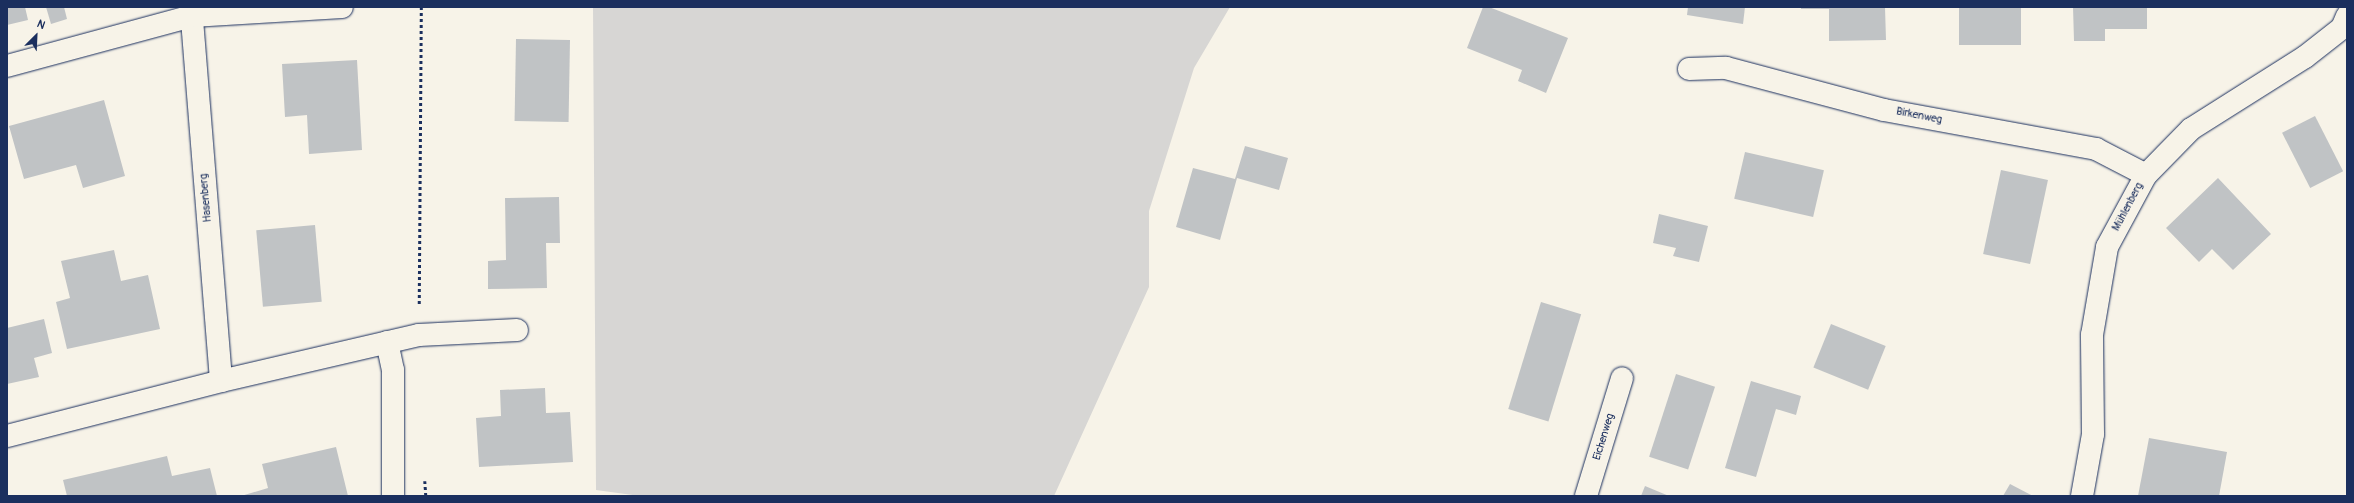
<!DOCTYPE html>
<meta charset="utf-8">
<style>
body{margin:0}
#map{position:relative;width:2354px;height:503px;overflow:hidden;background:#f7f3e8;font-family:Pangolin,sans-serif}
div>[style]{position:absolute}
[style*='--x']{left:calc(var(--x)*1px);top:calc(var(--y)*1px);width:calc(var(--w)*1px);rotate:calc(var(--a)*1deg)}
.green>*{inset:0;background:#d7d6d4}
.building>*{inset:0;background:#c0c3c5;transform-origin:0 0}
.path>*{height:2.5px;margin-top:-1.25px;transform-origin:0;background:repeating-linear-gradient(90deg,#1b2f5e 0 3px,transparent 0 6px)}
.roads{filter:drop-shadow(0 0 1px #1b2f5e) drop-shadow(0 0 1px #1b2f5e)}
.street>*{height:22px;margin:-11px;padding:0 11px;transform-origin:11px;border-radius:11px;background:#f7f3e8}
span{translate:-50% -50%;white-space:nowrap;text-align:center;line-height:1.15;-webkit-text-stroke:3px #f7f3e8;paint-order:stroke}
.street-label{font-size:11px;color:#1b2f5e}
.frame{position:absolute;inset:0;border:8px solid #1b2f5e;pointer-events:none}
.north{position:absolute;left:16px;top:16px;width:40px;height:40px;-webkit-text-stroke:3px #f7f3e8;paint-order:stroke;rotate:24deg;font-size:11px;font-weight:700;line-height:16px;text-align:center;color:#1b2f5e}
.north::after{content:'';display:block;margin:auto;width:14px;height:18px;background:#1b2f5e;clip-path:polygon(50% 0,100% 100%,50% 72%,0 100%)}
</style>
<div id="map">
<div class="green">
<i style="clip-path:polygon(593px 7px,1230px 7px,1194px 68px,1149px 211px,1149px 287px,1054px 496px,640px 496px,596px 490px)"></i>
</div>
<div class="building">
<i style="clip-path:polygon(7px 7px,25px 7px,28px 20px,7px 25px)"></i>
<i style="clip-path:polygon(46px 7px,64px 7px,67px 19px,51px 24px)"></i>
<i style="clip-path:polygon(1483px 7px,1489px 7px,1568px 38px,1546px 93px,1518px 81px,1522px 70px,1467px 48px)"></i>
<i style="clip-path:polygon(1688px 7px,1745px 7px,1743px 24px,1687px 15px)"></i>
<i style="clip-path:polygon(1801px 7px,1885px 7px,1886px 40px,1829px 41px,1829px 9px,1801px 9px)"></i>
<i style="left:1959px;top:7px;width:62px;height:38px"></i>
<i style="clip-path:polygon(2073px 7px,2147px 7px,2147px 29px,2105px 29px,2105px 41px,2074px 41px)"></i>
<i style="left:516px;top:39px;width:54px;height:82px;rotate:1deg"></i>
<i style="clip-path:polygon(357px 60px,362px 150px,309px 154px,307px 115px,285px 117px,282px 64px)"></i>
<i style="clip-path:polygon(104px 100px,125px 176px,83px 188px,76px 165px,24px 179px,9px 126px)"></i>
<i style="left:2315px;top:116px;width:62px;height:37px;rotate:63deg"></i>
<i style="clip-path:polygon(1245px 146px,1288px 158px,1279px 190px,1237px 178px,1220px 240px,1176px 227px,1193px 168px,1235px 179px)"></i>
<i style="left:1745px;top:152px;width:81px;height:48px;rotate:13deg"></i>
<i style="left:2001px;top:170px;width:48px;height:86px;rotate:12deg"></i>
<i style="clip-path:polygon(2218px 178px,2271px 234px,2233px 270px,2212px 249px,2199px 262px,2166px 228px)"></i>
<i style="clip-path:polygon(559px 197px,560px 243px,546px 243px,547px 288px,488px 289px,488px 261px,506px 260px,505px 198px)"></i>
<i style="clip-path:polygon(1659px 214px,1708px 226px,1699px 262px,1673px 256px,1676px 248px,1653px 243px)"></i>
<i style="left:315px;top:225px;width:77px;height:59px;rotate:85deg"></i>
<i style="clip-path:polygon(114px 250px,121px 281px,148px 275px,160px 329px,67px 349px,56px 302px,70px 298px,61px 261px)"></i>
<i style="left:1541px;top:302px;width:42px;height:112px;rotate:17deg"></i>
<i style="clip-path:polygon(44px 319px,52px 353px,34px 358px,39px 377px,7px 384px,7px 328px)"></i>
<i style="left:1831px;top:324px;width:59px;height:47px;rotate:22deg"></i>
<i style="left:1676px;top:374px;width:41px;height:87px;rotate:18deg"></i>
<i style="clip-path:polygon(1751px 381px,1801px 396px,1796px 415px,1776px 409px,1756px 477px,1725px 468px)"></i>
<i style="clip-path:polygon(545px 388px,546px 413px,570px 412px,573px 462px,479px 467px,476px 418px,501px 416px,500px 390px)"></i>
<i style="clip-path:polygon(2149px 438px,2227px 452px,2219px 496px,2138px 496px)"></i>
<i style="clip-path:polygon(336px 447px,348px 496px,241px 496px,268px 488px,262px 464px)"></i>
<i style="clip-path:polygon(167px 456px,172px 476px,210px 468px,217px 496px,67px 496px,63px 480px)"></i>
<i style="clip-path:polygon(2010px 484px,2033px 496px,2003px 496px)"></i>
<i style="clip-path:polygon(1645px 486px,1669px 496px,1641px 496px)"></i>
</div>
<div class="path">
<i style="--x:419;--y:304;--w:297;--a:-89.6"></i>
<i style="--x:425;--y:481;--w:15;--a:86"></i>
</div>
<div class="roads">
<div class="street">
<i style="--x:191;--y:7;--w:375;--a:85.4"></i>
<i style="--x:7;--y:66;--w:192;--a:-15.1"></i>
<i style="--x:192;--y:16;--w:150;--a:-3.4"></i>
<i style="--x:1689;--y:69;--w:37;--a:-2"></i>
<i style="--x:1726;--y:68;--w:163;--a:14.9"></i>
<i style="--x:1884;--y:110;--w:216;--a:10.4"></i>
<i style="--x:2096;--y:149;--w:56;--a:27.5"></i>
<i style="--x:387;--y:342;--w:29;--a:78"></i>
<i style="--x:393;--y:370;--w:126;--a:90"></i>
<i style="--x:7;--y:436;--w:221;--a:-14.4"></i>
<i style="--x:221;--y:381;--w:203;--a:-13.1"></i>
<i style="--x:419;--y:335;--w:98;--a:-2.9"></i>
<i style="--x:1586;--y:496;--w:123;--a:-73"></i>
<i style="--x:2082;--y:496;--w:63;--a:-79.9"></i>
<i style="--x:2093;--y:434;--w:99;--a:-90.6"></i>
<i style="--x:2092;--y:335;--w:89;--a:-80.3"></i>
<i style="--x:2107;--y:247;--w:82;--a:-61.6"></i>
<i style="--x:2146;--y:175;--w:64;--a:-45.6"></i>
<i style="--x:2191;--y:129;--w:135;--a:-32.3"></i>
<i style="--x:2305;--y:57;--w:47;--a:-38.1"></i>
<i style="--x:2342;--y:28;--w:13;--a:-67"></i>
</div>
</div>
<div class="street-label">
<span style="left:1919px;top:116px;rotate:11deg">Birkenweg</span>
<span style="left:206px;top:198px;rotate:-95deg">Hasenberg</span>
<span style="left:2128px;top:207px;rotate:-62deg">Mühlenberg</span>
<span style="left:1604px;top:437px;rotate:-73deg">Eichenweg</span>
</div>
<div class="frame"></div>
<div class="north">N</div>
</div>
